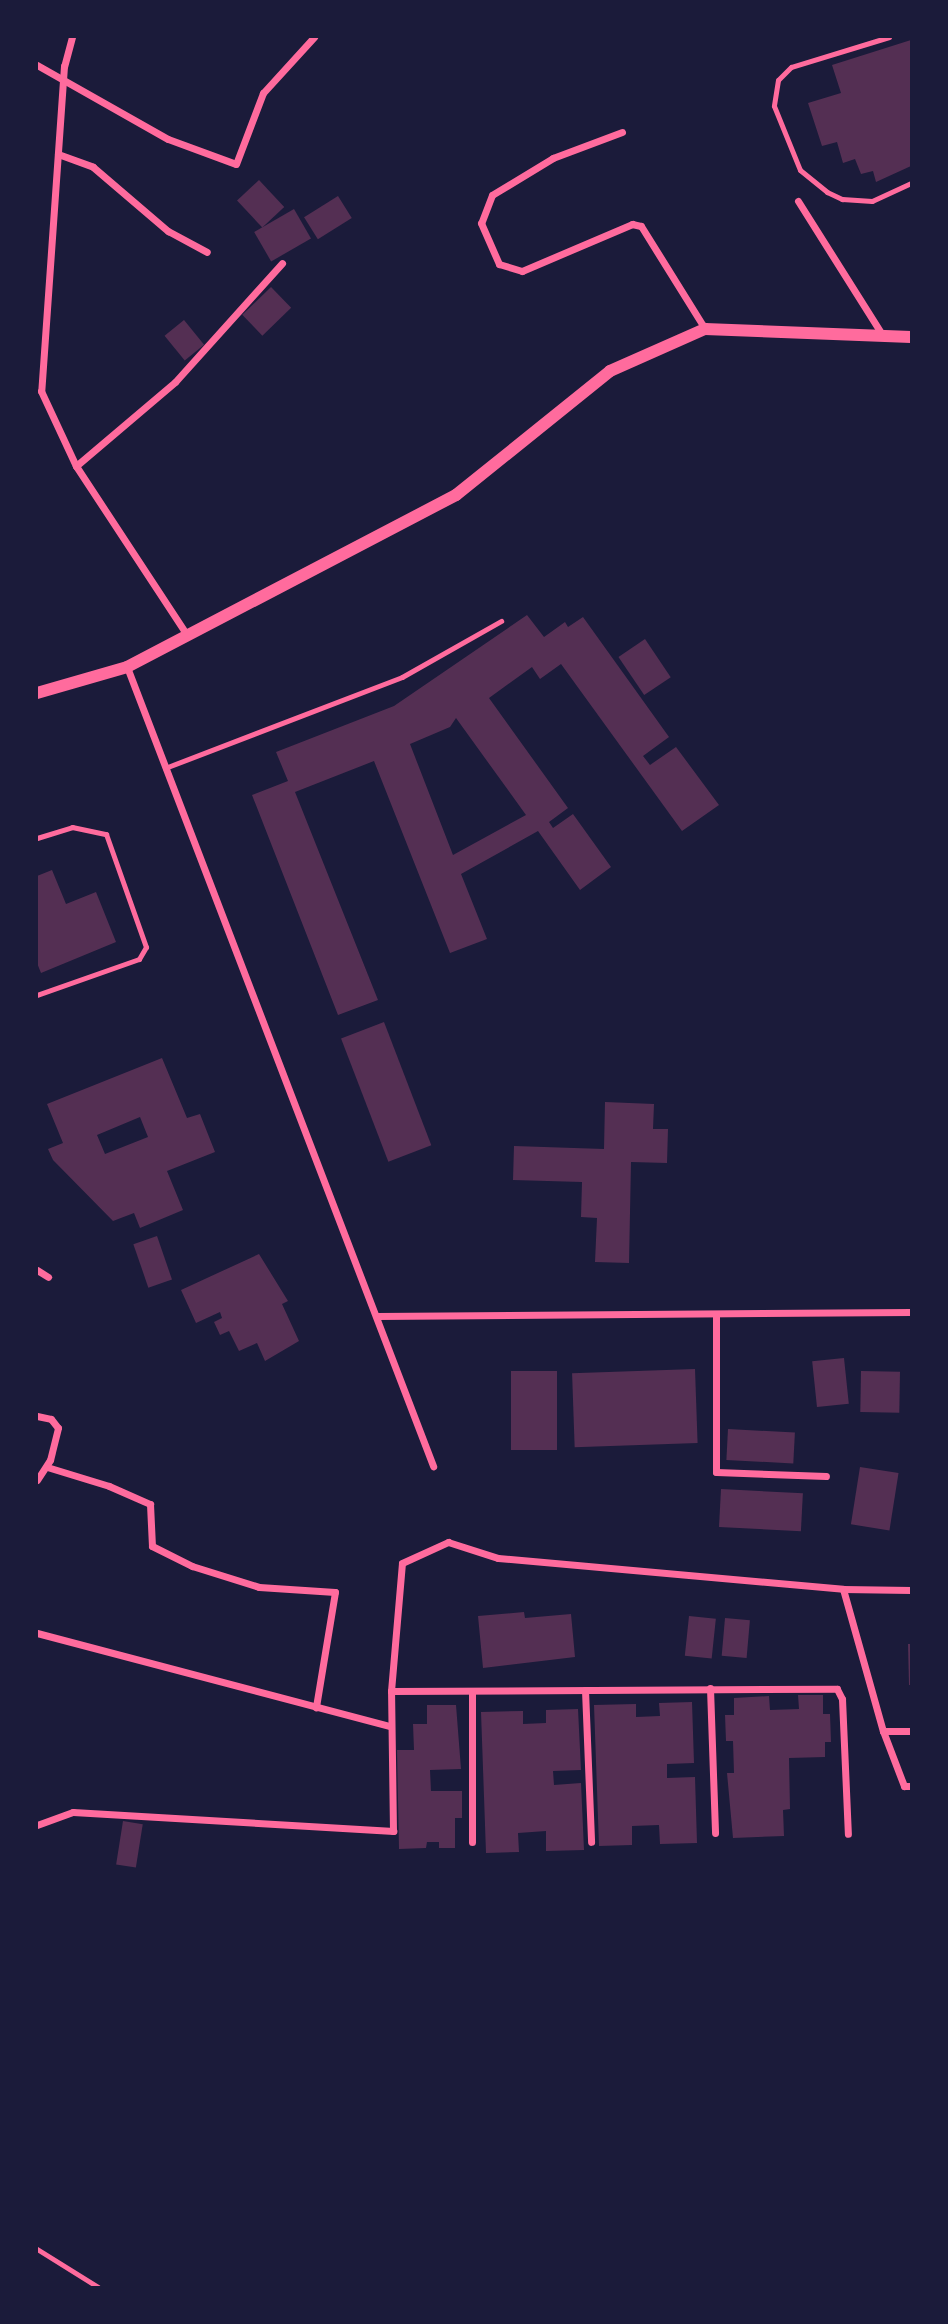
<!DOCTYPE html>
<style>
body{margin:0}
#map{position:relative;width:948px;height:2324px;overflow:hidden;background:#1b1b3a;font-family:Rubik,sans-serif}
div>[style]{position:absolute}
[style*='--x']{left:calc(var(--x)*1px);top:calc(var(--y)*1px);width:calc(var(--w)*1px);rotate:calc(var(--a)*1deg)}
.building>*{inset:0;background:#542f53;transform-origin:0 0}
.service>*{height:5px;margin:-2.5px;padding:0 2.5px;transform-origin:2.5px;border-radius:2.5px;background:#ff6b9d}
.minor>*{height:7px;margin:-3.5px;padding:0 3.5px;transform-origin:3.5px;border-radius:3.5px;background:#ff6b9d}
.tertiary>*{height:12px;margin:-6px;padding:0 6px;transform-origin:6px;border-radius:6px;background:#ff6b9d}
span{translate:-50% -50%;white-space:nowrap;text-align:center;line-height:1.15;-webkit-text-stroke:7px #1b1b3a;paint-order:stroke}
.frame{position:absolute;inset:0;border:38px solid #1b1b3a;pointer-events:none}
</style>
<div id="map">
<div class="building">
<i style="clip-path:polygon(911px 40px,911px 166px,876px 182px,873px 171px,861px 174px,855px 159px,843px 163px,837px 142px,822px 146px,808px 103px,841px 93px,832px 65px)"></i>
<i style="left:259px;top:180px;width:37px;height:30px;rotate:47deg"></i>
<i style="left:338px;top:196px;width:26px;height:40px;rotate:58deg"></i>
<i style="left:294px;top:209px;width:34px;height:46px;rotate:60deg"></i>
<i style="left:271px;top:287px;width:29px;height:40px;rotate:46deg"></i>
<i style="left:184px;top:320px;width:32px;height:25px;rotate:51deg"></i>
<i style="clip-path:polygon(evenodd,527px 615px,544px 637px,565px 622px,568px 627px,583px 617px,669px 737px,643px 756px,650px 765px,676px 747px,719px 805px,682px 831px,561px 664px,540px 679px,532px 667px,489px 698px,568px 808px,549px 822px,553px 828px,573px 814px,611px 867px,580px 890px,538px 831px,461px 874px,487px 939px,450px 953px,374px 761px,295px 792px,378px 1000px,338px 1015px,252px 795px,288px 781px,276px 752px,394px 706px,527px 615px,456px 718px,526px 815px,453px 855px,410px 744px,450px 727px,456px 718px)"></i>
<i style="left:645px;top:639px;width:46px;height:32px;rotate:56deg"></i>
<i style="clip-path:polygon(52px 870px,66px 904px,96px 892px,116px 942px,41px 973px,37px 963px,37px 876px)"></i>
<i style="left:384px;top:1022px;width:132px;height:46px;rotate:69deg"></i>
<i style="clip-path:polygon(evenodd,162px 1058px,187px 1118px,200px 1114px,215px 1152px,167px 1171px,183px 1210px,140px 1228px,134px 1213px,113px 1221px,53px 1160px,48px 1149px,63px 1143px,47px 1104px,162px 1058px,140px 1117px,148px 1137px,105px 1154px,97px 1135px,140px 1117px)"></i>
<i style="clip-path:polygon(605px 1102px,654px 1104px,653px 1129px,668px 1129px,667px 1163px,631px 1162px,629px 1263px,595px 1262px,597px 1218px,581px 1217px,582px 1182px,513px 1180px,514px 1146px,604px 1149px)"></i>
<i style="left:157px;top:1236px;width:46px;height:25px;rotate:71deg"></i>
<i style="clip-path:polygon(259px 1254px,288px 1301px,282px 1304px,299px 1341px,265px 1361px,257px 1343px,239px 1351px,229px 1331px,220px 1335px,214px 1322px,222px 1318px,220px 1312px,196px 1323px,181px 1290px)"></i>
<i style="left:844px;top:1358px;width:46px;height:32px;rotate:84deg"></i>
<i style="left:695px;top:1369px;width:74px;height:123px;rotate:88deg"></i>
<i style="left:511px;top:1371px;width:46px;height:79px"></i>
<i style="left:861px;top:1371px;width:39px;height:41px;rotate:1deg"></i>
<i style="left:728px;top:1429px;width:67px;height:31px;rotate:3deg"></i>
<i style="left:860px;top:1467px;width:39px;height:58px;rotate:9deg"></i>
<i style="left:721px;top:1489px;width:82px;height:38px;rotate:3deg"></i>
<i style="clip-path:polygon(524px 1612px,525px 1618px,571px 1614px,575px 1657px,483px 1668px,478px 1616px)"></i>
<i style="left:689px;top:1616px;width:27px;height:40px;rotate:6deg"></i>
<i style="left:725px;top:1618px;width:25px;height:38px;rotate:5deg"></i>
<i style="clip-path:polygon(908px 1644px,911px 1644px,911px 1685px,909px 1685px)"></i>
<i style="clip-path:polygon(798px 1695px,823px 1695px,823px 1714px,830px 1714px,831px 1742px,825px 1742px,825px 1757px,789px 1758px,790px 1809px,783px 1810px,784px 1836px,733px 1838px,727px 1773px,734px 1773px,733px 1741px,726px 1741px,725px 1715px,734px 1715px,734px 1698px,769px 1696px,770px 1710px,799px 1709px)"></i>
<i style="clip-path:polygon(692px 1702px,694px 1763px,667px 1764px,667px 1778px,695px 1777px,697px 1843px,660px 1844px,659px 1825px,632px 1826px,632px 1845px,599px 1846px,594px 1705px,636px 1704px,636px 1717px,660px 1716px,659px 1703px)"></i>
<i style="clip-path:polygon(427px 1705px,456px 1705px,461px 1769px,430px 1770px,431px 1791px,462px 1791px,462px 1818px,455px 1818px,455px 1848px,439px 1848px,439px 1842px,427px 1842px,426px 1848px,399px 1849px,397px 1750px,414px 1750px,413px 1724px,427px 1724px)"></i>
<i style="clip-path:polygon(578px 1709px,581px 1770px,553px 1771px,554px 1785px,581px 1783px,584px 1850px,546px 1851px,546px 1831px,518px 1833px,519px 1852px,486px 1853px,481px 1712px,523px 1711px,523px 1724px,546px 1723px,546px 1710px)"></i>
<i style="left:123px;top:1821px;width:20px;height:44px;rotate:9deg"></i>
</div>
<div class="service">
<i style="--x:889;--y:37;--w:102;--a:163"></i>
<i style="--x:791;--y:67;--w:18;--a:135"></i>
<i style="--x:778;--y:80;--w:26;--a:99"></i>
<i style="--x:774;--y:106;--w:69;--a:67.9"></i>
<i style="--x:800;--y:170;--w:35;--a:39"></i>
<i style="--x:827;--y:192;--w:17;--a:25"></i>
<i style="--x:842;--y:199;--w:30;--a:4"></i>
<i style="--x:872;--y:201;--w:43;--a:-24.8"></i>
<i style="--x:165;--y:768;--w:254;--a:-21"></i>
<i style="--x:402;--y:677;--w:114;--a:-29.5"></i>
<i style="--x:37;--y:838;--w:37;--a:-17"></i>
<i style="--x:72;--y:827;--w:35;--a:12"></i>
<i style="--x:106;--y:834;--w:120;--a:70.5"></i>
<i style="--x:146;--y:947;--w:14;--a:120"></i>
<i style="--x:139;--y:959;--w:108;--a:160.6"></i>
<i style="--x:37;--y:2249;--w:72;--a:31.9"></i>
</div>
<div class="minor">
<i style="--x:72;--y:37;--w:30;--a:105"></i>
<i style="--x:64;--y:66;--w:326;--a:94"></i>
<i style="--x:41;--y:391;--w:83;--a:65"></i>
<i style="--x:76;--y:466;--w:202;--a:56.7"></i>
<i style="--x:37;--y:65;--w:150;--a:29.5"></i>
<i style="--x:168;--y:139;--w:72;--a:20.2"></i>
<i style="--x:236;--y:164;--w:76;--a:-69.2"></i>
<i style="--x:263;--y:93;--w:76;--a:-47.7"></i>
<i style="--x:622;--y:132;--w:74;--a:159.4"></i>
<i style="--x:553;--y:158;--w:71;--a:148.8"></i>
<i style="--x:492;--y:195;--w:30;--a:111"></i>
<i style="--x:481;--y:223;--w:45;--a:66.3"></i>
<i style="--x:499;--y:264;--w:24;--a:17"></i>
<i style="--x:522;--y:271;--w:120;--a:-23.1"></i>
<i style="--x:632;--y:224;--w:9;--a:13"></i>
<i style="--x:641;--y:226;--w:121;--a:58.1"></i>
<i style="--x:58;--y:154;--w:37;--a:20"></i>
<i style="--x:93;--y:167;--w:99;--a:40.5"></i>
<i style="--x:168;--y:231;--w:44;--a:28.3"></i>
<i style="--x:798;--y:201;--w:160;--a:57.8"></i>
<i style="--x:76;--y:466;--w:130;--a:-40.3"></i>
<i style="--x:175;--y:382;--w:160;--a:-48"></i>
<i style="--x:127;--y:667;--w:856;--a:69.04"></i>
<i style="--x:37;--y:1270;--w:13;--a:32"></i>
<i style="--x:716;--y:1314;--w:158;--a:90"></i>
<i style="--x:716;--y:1472;--w:110;--a:2.1"></i>
<i style="--x:377;--y:1316;--w:534;--a:-0.43"></i>
<i style="--x:37;--y:1416;--w:14;--a:12"></i>
<i style="--x:51;--y:1419;--w:11;--a:52"></i>
<i style="--x:58;--y:1428;--w:33;--a:104"></i>
<i style="--x:50;--y:1460;--w:24;--a:123"></i>
<i style="--x:47;--y:1467;--w:65;--a:17"></i>
<i style="--x:109;--y:1486;--w:45;--a:23.7"></i>
<i style="--x:150;--y:1504;--w:42;--a:87.3"></i>
<i style="--x:152;--y:1546;--w:45;--a:26.6"></i>
<i style="--x:192;--y:1566;--w:70;--a:17.4"></i>
<i style="--x:259;--y:1587;--w:76;--a:3.8"></i>
<i style="--x:335;--y:1592;--w:117;--a:99.4"></i>
<i style="--x:843;--y:1589;--w:148;--a:74.3"></i>
<i style="--x:883;--y:1731;--w:59;--a:69.1"></i>
<i style="--x:904;--y:1786;--w:7;--a:0"></i>
<i style="--x:37;--y:1633;--w:365;--a:14.8"></i>
<i style="--x:710;--y:1688;--w:145;--a:88"></i>
<i style="--x:585;--y:1690;--w:152;--a:87.7"></i>
<i style="--x:391;--y:1691;--w:446;--a:-0.3"></i>
<i style="--x:837;--y:1689;--w:11;--a:63"></i>
<i style="--x:842;--y:1699;--w:135;--a:87.5"></i>
<i style="--x:472;--y:1691;--w:151;--a:90"></i>
<i style="--x:883;--y:1731;--w:28;--a:0"></i>
<i style="--x:37;--y:1825;--w:38;--a:-20"></i>
<i style="--x:73;--y:1812;--w:321;--a:3.4"></i>
<i style="--x:393;--y:1831;--w:140;--a:-90.8"></i>
<i style="--x:391;--y:1691;--w:128;--a:-85.1"></i>
<i style="--x:402;--y:1563;--w:51;--a:-24.5"></i>
<i style="--x:448;--y:1542;--w:52;--a:17.7"></i>
<i style="--x:498;--y:1558;--w:346;--a:5.1"></i>
<i style="--x:843;--y:1589;--w:68;--a:0.8"></i>
</div>
<div class="tertiary">
<i style="--x:37;--y:693;--w:94;--a:-16.1"></i>
<i style="--x:127;--y:667;--w:371;--a:-27.6"></i>
<i style="--x:456;--y:495;--w:198;--a:-38.8"></i>
<i style="--x:610;--y:371;--w:104;--a:-23.9"></i>
<i style="--x:705;--y:329;--w:206;--a:2.2"></i>
</div>
<div class="frame"></div>
</div>
